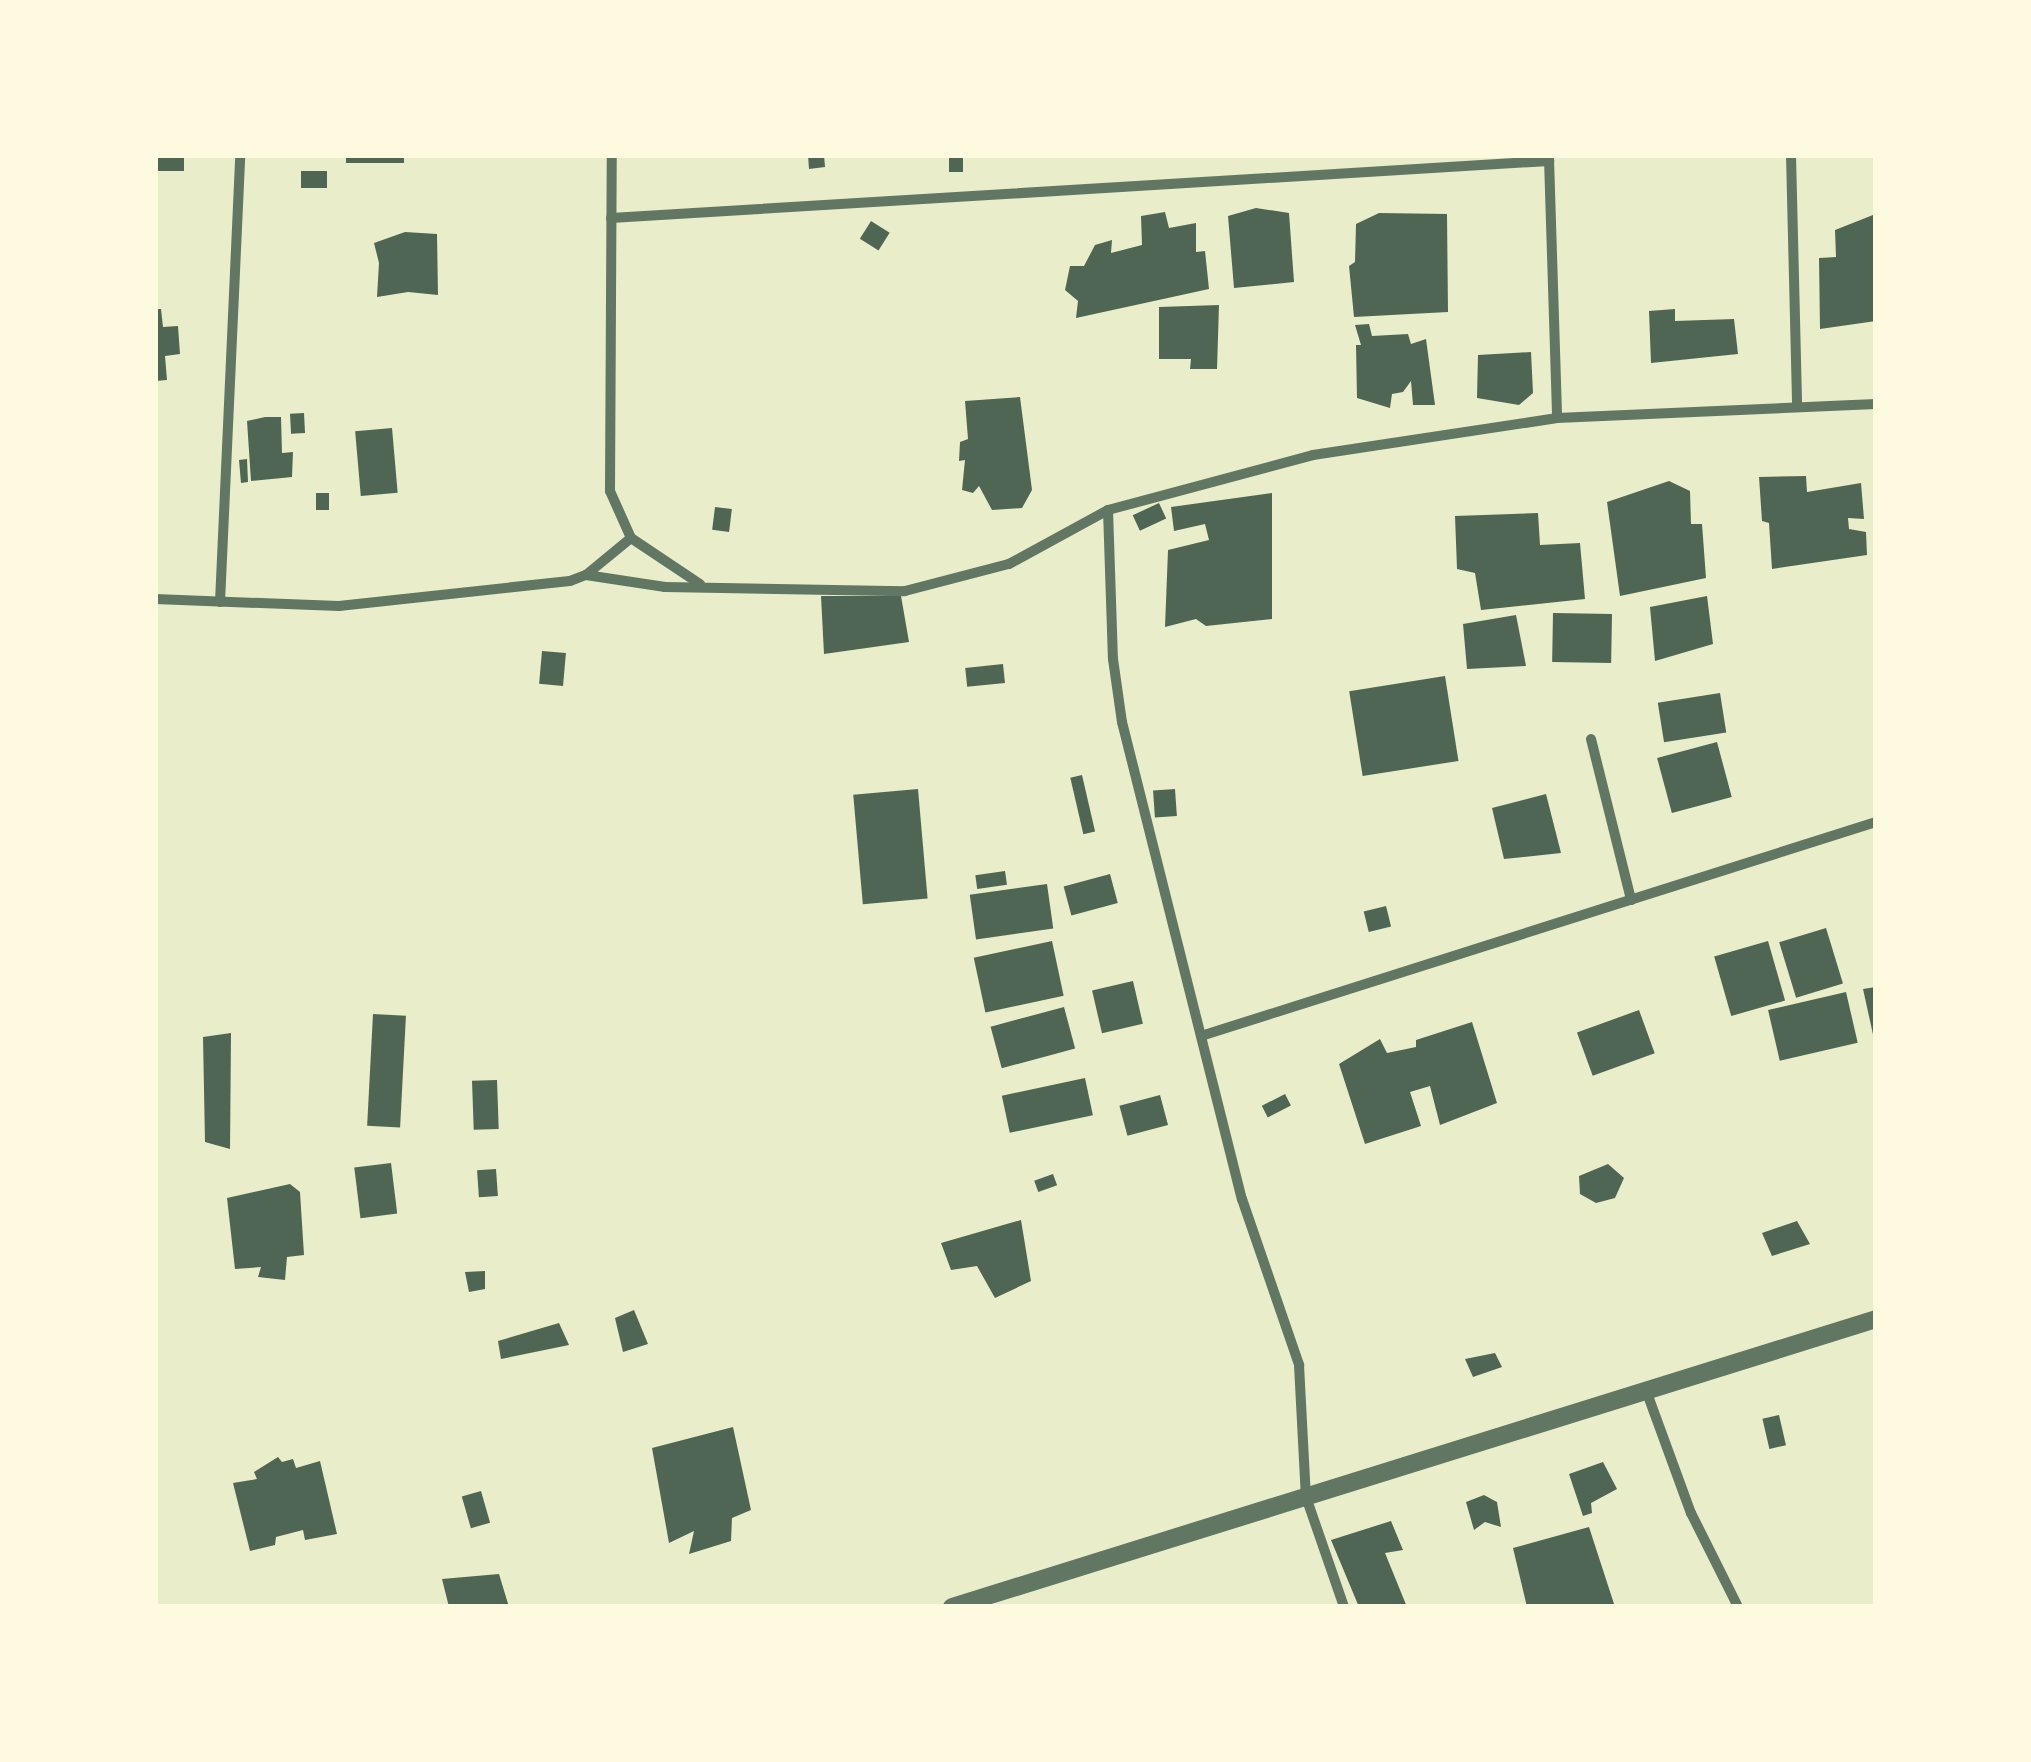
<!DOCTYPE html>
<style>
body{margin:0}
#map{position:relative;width:2031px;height:1762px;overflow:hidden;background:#e9edc9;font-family:"Golos Text",sans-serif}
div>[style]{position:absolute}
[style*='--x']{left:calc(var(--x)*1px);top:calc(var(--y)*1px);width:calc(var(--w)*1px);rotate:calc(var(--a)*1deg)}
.building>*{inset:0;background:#4f6655;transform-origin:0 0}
.minor>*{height:10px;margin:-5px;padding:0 5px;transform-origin:5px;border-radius:5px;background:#617663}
.tertiary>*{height:18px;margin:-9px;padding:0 9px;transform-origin:9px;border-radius:9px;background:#617663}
span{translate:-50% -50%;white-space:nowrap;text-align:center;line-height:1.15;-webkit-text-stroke:8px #fefae0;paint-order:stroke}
.frame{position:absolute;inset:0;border:158px solid #fefae0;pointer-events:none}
</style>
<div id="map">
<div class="building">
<i style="left:155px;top:155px;width:29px;height:16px"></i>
<i style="left:346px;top:155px;width:58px;height:8px"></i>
<i style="clip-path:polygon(808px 155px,824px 155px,825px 167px,809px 169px)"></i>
<i style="left:949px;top:155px;width:14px;height:17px"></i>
<i style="left:301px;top:171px;width:26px;height:17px"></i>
<i style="clip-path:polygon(1256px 208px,1289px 213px,1294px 282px,1234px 288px,1228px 216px)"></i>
<i style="clip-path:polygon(1165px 212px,1169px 228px,1196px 223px,1196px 252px,1205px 251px,1209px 289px,1076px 318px,1078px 301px,1065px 290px,1070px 266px,1084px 266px,1095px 245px,1112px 240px,1111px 253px,1142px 245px,1141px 216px)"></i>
<i style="clip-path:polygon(1379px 213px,1447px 214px,1448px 312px,1354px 317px,1349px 266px,1355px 262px,1356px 224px)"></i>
<i style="clip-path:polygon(1873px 215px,1876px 321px,1820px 329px,1819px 258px,1836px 257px,1835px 230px)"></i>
<i style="left:871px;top:221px;width:22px;height:21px;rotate:32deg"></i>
<i style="clip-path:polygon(405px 232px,437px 234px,438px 295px,408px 292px,377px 297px,379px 263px,374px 243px)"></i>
<i style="clip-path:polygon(1219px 305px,1217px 369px,1190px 369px,1191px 359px,1159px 359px,1159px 307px)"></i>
<i style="clip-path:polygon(155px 309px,161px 309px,163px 327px,178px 326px,180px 354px,165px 356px,167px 380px,155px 381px)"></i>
<i style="clip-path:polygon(1675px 309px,1675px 321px,1734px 319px,1738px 354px,1651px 363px,1649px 311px)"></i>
<i style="clip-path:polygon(1369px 324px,1372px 336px,1408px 334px,1411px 344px,1426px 339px,1435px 405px,1413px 405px,1411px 381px,1403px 392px,1392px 394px,1390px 408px,1357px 398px,1356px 345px,1361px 345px,1355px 325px)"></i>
<i style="clip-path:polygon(1531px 352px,1533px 393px,1519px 405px,1477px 398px,1478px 355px)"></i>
<i style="clip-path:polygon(1020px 397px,1032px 490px,1022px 508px,992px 510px,979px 486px,973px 493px,962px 490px,965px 460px,959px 461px,960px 442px,968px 439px,965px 401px)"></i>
<i style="left:304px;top:413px;width:20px;height:14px;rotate:87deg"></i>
<i style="clip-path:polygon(265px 417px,281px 417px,282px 453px,293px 452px,292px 477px,251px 481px,247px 421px)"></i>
<i style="left:392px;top:428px;width:65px;height:37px;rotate:85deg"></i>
<i style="clip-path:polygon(247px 459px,248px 482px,241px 483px,239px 460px)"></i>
<i style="clip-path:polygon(1806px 476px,1807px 492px,1861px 483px,1864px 519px,1848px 518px,1849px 529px,1866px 532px,1867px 555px,1772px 569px,1769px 523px,1762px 521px,1759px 477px)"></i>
<i style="clip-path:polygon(1669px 481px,1690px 491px,1691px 524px,1702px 524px,1706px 578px,1620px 596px,1607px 502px)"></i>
<i style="left:316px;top:493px;width:13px;height:17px"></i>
<i style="clip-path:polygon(1272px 493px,1272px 619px,1206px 626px,1196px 619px,1165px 627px,1168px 550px,1209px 540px,1205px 524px,1174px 531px,1171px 507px)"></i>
<i style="left:1159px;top:503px;width:17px;height:29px;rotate:65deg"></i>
<i style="left:715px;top:507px;width:17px;height:23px;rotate:7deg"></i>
<i style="clip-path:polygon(1538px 513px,1540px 545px,1580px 543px,1585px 599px,1481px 610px,1475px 573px,1457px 569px,1455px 516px)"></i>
<i style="clip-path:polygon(821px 596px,901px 596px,909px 642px,824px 654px)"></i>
<i style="clip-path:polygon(1707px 596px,1713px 644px,1655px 661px,1650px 607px)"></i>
<i style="left:1553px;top:613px;width:59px;height:49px;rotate:1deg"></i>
<i style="clip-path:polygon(1516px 615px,1526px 666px,1467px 669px,1463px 624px)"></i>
<i style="left:542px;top:651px;width:24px;height:33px;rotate:5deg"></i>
<i style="left:1003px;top:664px;width:19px;height:38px;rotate:84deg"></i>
<i style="left:1445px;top:676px;width:86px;height:97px;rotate:81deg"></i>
<i style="left:1720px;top:693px;width:40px;height:63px;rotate:81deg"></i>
<i style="left:1717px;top:742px;width:57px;height:62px;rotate:75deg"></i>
<i style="left:1082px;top:775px;width:58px;height:12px;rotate:77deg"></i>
<i style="left:918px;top:789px;width:110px;height:65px;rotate:85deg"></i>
<i style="left:1175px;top:789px;width:27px;height:22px;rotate:86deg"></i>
<i style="clip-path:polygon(1546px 794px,1561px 853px,1504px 859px,1492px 808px)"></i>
<i style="left:1005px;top:871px;width:14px;height:30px;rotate:82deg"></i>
<i style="left:1110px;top:874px;width:30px;height:48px;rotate:75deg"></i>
<i style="left:1047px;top:884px;width:45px;height:78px;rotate:82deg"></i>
<i style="left:1386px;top:906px;width:21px;height:23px;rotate:76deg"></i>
<i style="left:1826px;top:928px;width:58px;height:49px;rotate:73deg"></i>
<i style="left:1052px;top:941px;width:56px;height:80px;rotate:78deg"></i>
<i style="left:1768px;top:941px;width:62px;height:56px;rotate:74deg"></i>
<i style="left:1133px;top:981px;width:44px;height:42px;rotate:77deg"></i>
<i style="clip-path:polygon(1876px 987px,1876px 1039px,1874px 1039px,1863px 989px)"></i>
<i style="left:1846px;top:992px;width:52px;height:80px;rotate:77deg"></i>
<i style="left:1064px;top:1007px;width:43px;height:76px;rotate:75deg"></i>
<i style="left:1639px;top:1010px;width:46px;height:66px;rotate:70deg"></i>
<i style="left:373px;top:1014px;width:33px;height:112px;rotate:3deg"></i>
<i style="clip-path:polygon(1472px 1022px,1497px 1103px,1440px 1125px,1430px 1086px,1410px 1092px,1421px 1126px,1365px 1144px,1339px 1064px,1380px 1039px,1387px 1053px,1416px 1047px,1416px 1040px)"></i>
<i style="clip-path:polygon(231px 1033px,230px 1149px,205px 1142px,203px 1037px)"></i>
<i style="left:1085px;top:1078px;width:38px;height:85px;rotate:78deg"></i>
<i style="left:497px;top:1080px;width:49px;height:25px;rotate:88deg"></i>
<i style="left:1285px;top:1094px;width:13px;height:26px;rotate:63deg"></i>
<i style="left:1160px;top:1095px;width:31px;height:42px;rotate:75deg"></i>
<i style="left:391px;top:1163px;width:51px;height:37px;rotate:83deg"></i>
<i style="clip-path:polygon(1608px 1164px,1624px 1178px,1615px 1198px,1596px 1203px,1580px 1194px,1579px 1176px)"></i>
<i style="left:496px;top:1169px;width:27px;height:19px;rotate:86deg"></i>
<i style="left:1053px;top:1174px;width:12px;height:20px;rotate:70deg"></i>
<i style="clip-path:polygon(290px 1184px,300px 1192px,304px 1255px,287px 1257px,285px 1280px,258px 1277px,261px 1267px,235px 1269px,227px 1198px)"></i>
<i style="clip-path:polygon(1021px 1220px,1031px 1281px,995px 1298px,977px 1266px,951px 1270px,941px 1243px)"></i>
<i style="clip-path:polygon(1797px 1221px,1810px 1244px,1772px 1256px,1762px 1233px)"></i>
<i style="clip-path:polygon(485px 1271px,485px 1289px,469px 1292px,465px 1272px)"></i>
<i style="clip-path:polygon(634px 1310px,648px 1344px,623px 1352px,615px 1318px)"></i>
<i style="clip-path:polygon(559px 1323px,569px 1345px,501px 1359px,498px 1341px)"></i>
<i style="clip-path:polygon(1495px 1353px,1502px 1367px,1473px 1377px,1465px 1359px)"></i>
<i style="left:1779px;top:1415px;width:31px;height:17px;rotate:77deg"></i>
<i style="clip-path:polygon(733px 1427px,751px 1510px,732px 1518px,731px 1541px,689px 1554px,694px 1531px,669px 1543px,652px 1448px)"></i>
<i style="clip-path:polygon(278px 1457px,282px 1462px,293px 1459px,296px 1468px,320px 1461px,337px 1534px,305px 1540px,303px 1530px,276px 1537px,275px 1545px,250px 1551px,233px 1483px,257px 1479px,254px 1472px)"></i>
<i style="clip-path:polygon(1603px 1462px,1617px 1489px,1591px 1503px,1592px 1513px,1583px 1516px,1569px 1474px)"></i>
<i style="left:481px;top:1491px;width:33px;height:20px;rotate:74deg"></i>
<i style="clip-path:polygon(1484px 1495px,1497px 1502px,1501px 1527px,1485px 1522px,1474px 1530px,1466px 1502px)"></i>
<i style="clip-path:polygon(1391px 1521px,1403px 1550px,1385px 1553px,1407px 1607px,1359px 1607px,1331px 1540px)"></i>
<i style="clip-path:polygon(1589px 1527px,1615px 1607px,1527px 1607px,1513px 1548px)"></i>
<i style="clip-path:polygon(499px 1574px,509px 1607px,449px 1607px,442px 1579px)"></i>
</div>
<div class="minor">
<i style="--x:1791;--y:155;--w:251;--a:88.6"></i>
<i style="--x:1549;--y:159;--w:259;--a:88.2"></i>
<i style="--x:611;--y:218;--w:940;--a:-3.48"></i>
<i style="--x:1108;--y:510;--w:149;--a:88.1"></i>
<i style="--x:1113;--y:659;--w:64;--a:81.9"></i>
<i style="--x:1122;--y:722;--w:492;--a:75.9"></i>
<i style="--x:1242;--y:1199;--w:176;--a:71"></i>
<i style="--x:1299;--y:1365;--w:132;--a:87"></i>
<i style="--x:1306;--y:1497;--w:116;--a:70.9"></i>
<i style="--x:631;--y:538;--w:83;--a:33.7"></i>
<i style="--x:586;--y:575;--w:80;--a:8.6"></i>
<i style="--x:665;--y:587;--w:240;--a:1"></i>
<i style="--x:905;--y:591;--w:107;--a:-14.6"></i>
<i style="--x:1009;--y:564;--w:113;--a:-28.6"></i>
<i style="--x:1108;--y:510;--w:212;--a:-15"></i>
<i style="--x:1313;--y:455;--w:247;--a:-8.6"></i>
<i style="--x:1557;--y:418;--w:319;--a:-2.5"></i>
<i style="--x:155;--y:599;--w:184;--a:2.2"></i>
<i style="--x:339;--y:606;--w:232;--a:-6.2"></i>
<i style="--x:570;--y:581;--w:17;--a:-21"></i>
<i style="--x:586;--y:575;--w:58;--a:-39.4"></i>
<i style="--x:631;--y:538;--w:51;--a:-114.1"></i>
<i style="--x:610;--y:491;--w:336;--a:-89.7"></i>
<i style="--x:220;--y:602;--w:447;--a:-87.4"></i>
<i style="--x:1591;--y:739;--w:166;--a:76"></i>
<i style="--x:1201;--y:1036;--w:708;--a:-17.59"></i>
<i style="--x:1647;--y:1393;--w:128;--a:69.9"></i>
<i style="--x:1691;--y:1513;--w:105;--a:63.4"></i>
</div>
<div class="tertiary">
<i style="--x:952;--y:1607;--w:968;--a:-17.31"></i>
</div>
<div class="frame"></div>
</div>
